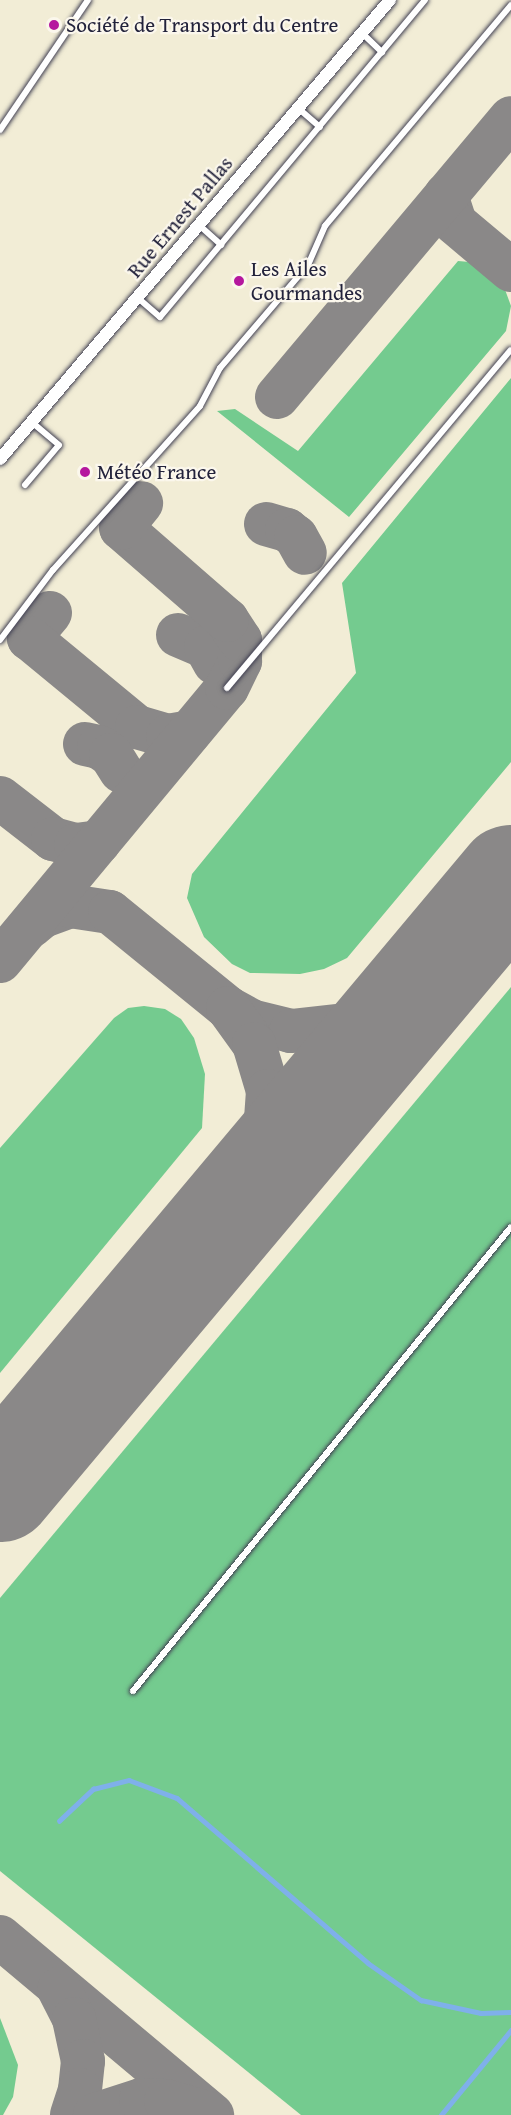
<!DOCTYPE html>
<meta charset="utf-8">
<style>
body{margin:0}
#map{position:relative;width:511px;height:2115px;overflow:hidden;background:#f2edd6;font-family:"Gentium Book Plus",serif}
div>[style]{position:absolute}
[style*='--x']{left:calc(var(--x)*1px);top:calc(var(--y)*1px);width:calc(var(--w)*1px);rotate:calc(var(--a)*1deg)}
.green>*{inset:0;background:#74cb8f}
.stream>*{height:4.5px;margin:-2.25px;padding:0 2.25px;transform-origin:2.25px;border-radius:2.25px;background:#7fb0ea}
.taxiway>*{height:44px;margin:-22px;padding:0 22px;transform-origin:22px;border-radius:22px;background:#8a8888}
.runway>*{height:108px;margin:-54px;padding:0 54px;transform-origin:54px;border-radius:54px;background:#8a8888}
.roads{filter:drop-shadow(0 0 2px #414052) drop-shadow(0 0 2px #414052)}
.service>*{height:6px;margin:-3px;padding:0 3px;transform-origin:3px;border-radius:3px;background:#fff}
.minor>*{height:12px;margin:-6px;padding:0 6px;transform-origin:6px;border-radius:6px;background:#fff}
.dots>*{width:16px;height:16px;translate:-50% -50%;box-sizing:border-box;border:3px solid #fbf7ec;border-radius:50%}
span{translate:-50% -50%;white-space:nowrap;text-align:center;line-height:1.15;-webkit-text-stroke:4.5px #fbf7ec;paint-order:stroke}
.poi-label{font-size:21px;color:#22223b}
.left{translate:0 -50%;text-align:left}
.street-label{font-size:21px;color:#22223b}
</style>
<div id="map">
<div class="green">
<i style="clip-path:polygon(458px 261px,481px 263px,500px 276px,511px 306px,506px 331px,349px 517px,217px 411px,235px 409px,298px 451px)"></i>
<i style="clip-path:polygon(511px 378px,511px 762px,347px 958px,324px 969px,300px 974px,250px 973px,232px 964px,204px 937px,187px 898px,192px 874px,356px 673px,342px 583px)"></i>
<i style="clip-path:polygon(511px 987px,511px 2115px,301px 2115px,0 1871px,0 1598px)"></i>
<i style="clip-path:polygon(144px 1006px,165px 1009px,181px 1019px,194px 1038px,205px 1074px,202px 1128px,0 1373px,0 1148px,114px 1018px,128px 1008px)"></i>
<i style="clip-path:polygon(0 2018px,18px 2065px,13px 2097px,3px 2115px,0 2115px)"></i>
</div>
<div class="stream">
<i style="--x:59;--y:1821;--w:47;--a:-43.3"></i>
<i style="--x:93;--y:1789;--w:37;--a:-14"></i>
<i style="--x:129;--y:1780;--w:51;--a:20.6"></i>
<i style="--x:177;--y:1798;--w:252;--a:40.8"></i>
<i style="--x:368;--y:1963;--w:65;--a:34.9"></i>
<i style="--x:421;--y:2000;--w:61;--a:12.2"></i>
<i style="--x:481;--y:2013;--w:30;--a:-2"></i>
<i style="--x:441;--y:2115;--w:110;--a:-50.5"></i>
</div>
<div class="taxiway">
<i style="--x:446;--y:195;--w:29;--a:72"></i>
<i style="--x:455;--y:223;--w:73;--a:40"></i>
<i style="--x:277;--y:397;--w:364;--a:-50"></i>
<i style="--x:266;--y:524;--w:22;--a:16"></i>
<i style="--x:287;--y:530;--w:11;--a:38"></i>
<i style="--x:296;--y:537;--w:18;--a:61"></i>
<i style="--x:50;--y:613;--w:33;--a:130"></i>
<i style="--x:29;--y:638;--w:140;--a:39.5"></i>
<i style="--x:137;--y:727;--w:32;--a:16"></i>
<i style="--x:168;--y:736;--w:22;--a:-10"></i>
<i style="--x:178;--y:635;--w:30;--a:23"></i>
<i style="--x:206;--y:647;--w:18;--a:61"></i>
<i style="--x:85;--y:744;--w:14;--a:12"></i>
<i style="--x:99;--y:747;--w:14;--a:34"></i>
<i style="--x:111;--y:755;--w:19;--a:58"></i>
<i style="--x:0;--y:798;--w:67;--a:37.7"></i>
<i style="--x:53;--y:839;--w:24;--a:15"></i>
<i style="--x:76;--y:845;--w:23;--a:-7"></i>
<i style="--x:31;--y:926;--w:16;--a:-40"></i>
<i style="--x:43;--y:916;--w:29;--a:-20"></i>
<i style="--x:70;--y:906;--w:40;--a:8.5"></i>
<i style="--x:110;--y:912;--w:152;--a:39.1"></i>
<i style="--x:228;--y:1008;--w:26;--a:29"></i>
<i style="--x:251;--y:1021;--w:41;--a:14"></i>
<i style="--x:291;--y:1031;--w:63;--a:-6.3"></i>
<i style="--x:354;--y:1024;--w:43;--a:-23.6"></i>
<i style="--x:393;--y:1007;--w:42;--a:-38.2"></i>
<i style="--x:0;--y:961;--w:355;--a:-50.3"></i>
<i style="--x:227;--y:688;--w:30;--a:-64"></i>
<i style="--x:240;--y:661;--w:21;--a:-90"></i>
<i style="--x:240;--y:640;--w:24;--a:-123"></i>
<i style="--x:227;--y:620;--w:140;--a:-139"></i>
<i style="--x:121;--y:528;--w:32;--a:-51"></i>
<i style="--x:228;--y:1008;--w:44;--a:54.2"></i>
<i style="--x:254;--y:1044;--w:49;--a:73.4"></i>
<i style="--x:268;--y:1091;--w:56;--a:94.1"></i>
<i style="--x:264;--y:1147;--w:54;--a:114.2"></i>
<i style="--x:0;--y:1469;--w:32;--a:-28"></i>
<i style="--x:0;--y:1937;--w:277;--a:40"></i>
<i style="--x:59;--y:1989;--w:34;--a:63"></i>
<i style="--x:74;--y:2019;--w:43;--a:77.9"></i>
<i style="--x:83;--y:2061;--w:29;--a:96"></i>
<i style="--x:80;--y:2090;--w:26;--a:108"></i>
<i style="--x:95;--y:2115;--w:48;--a:-18.1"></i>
<i style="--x:141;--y:2100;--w:25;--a:2"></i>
<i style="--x:166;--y:2101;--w:43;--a:16.3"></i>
</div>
<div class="runway">
<i style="--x:0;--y:1488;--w:795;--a:-50"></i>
</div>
<div class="roads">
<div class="service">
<i style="--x:362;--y:33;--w:28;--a:44"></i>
<i style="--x:298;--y:108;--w:29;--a:41"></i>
<i style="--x:0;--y:130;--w:157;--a:-55.9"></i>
<i style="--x:199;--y:225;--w:30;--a:42"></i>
<i style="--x:138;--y:298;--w:29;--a:41"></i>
<i style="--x:160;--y:317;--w:413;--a:-50.1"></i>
<i style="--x:25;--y:485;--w:52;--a:-49.6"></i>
<i style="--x:59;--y:445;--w:34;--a:-140"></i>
<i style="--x:0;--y:640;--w:88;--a:-52.9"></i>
<i style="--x:53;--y:570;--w:220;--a:-48.1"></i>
<i style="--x:200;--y:406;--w:43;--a:-62.2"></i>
<i style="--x:220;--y:368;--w:135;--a:-49.5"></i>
<i style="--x:308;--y:265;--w:43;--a:-66.4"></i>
<i style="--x:325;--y:226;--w:289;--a:-49.9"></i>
<i style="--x:227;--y:688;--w:441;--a:-50"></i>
<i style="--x:133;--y:1691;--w:598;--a:-50.83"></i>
</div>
<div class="minor">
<i style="--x:0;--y:459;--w:602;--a:-49.65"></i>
</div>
</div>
<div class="dots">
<i style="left:54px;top:25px;background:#b5179e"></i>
<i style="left:239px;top:281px;background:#b5179e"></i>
<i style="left:85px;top:472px;background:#b5179e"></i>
</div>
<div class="poi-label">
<span class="left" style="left:66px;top:25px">Société de Transport du Centre</span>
<span class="left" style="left:251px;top:281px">Les Ailes<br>Gourmandes</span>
<span class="left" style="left:97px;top:472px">Météo France</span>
</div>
<div class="street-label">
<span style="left:180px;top:217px;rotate:-50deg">Rue Ernest Pallas</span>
</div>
</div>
